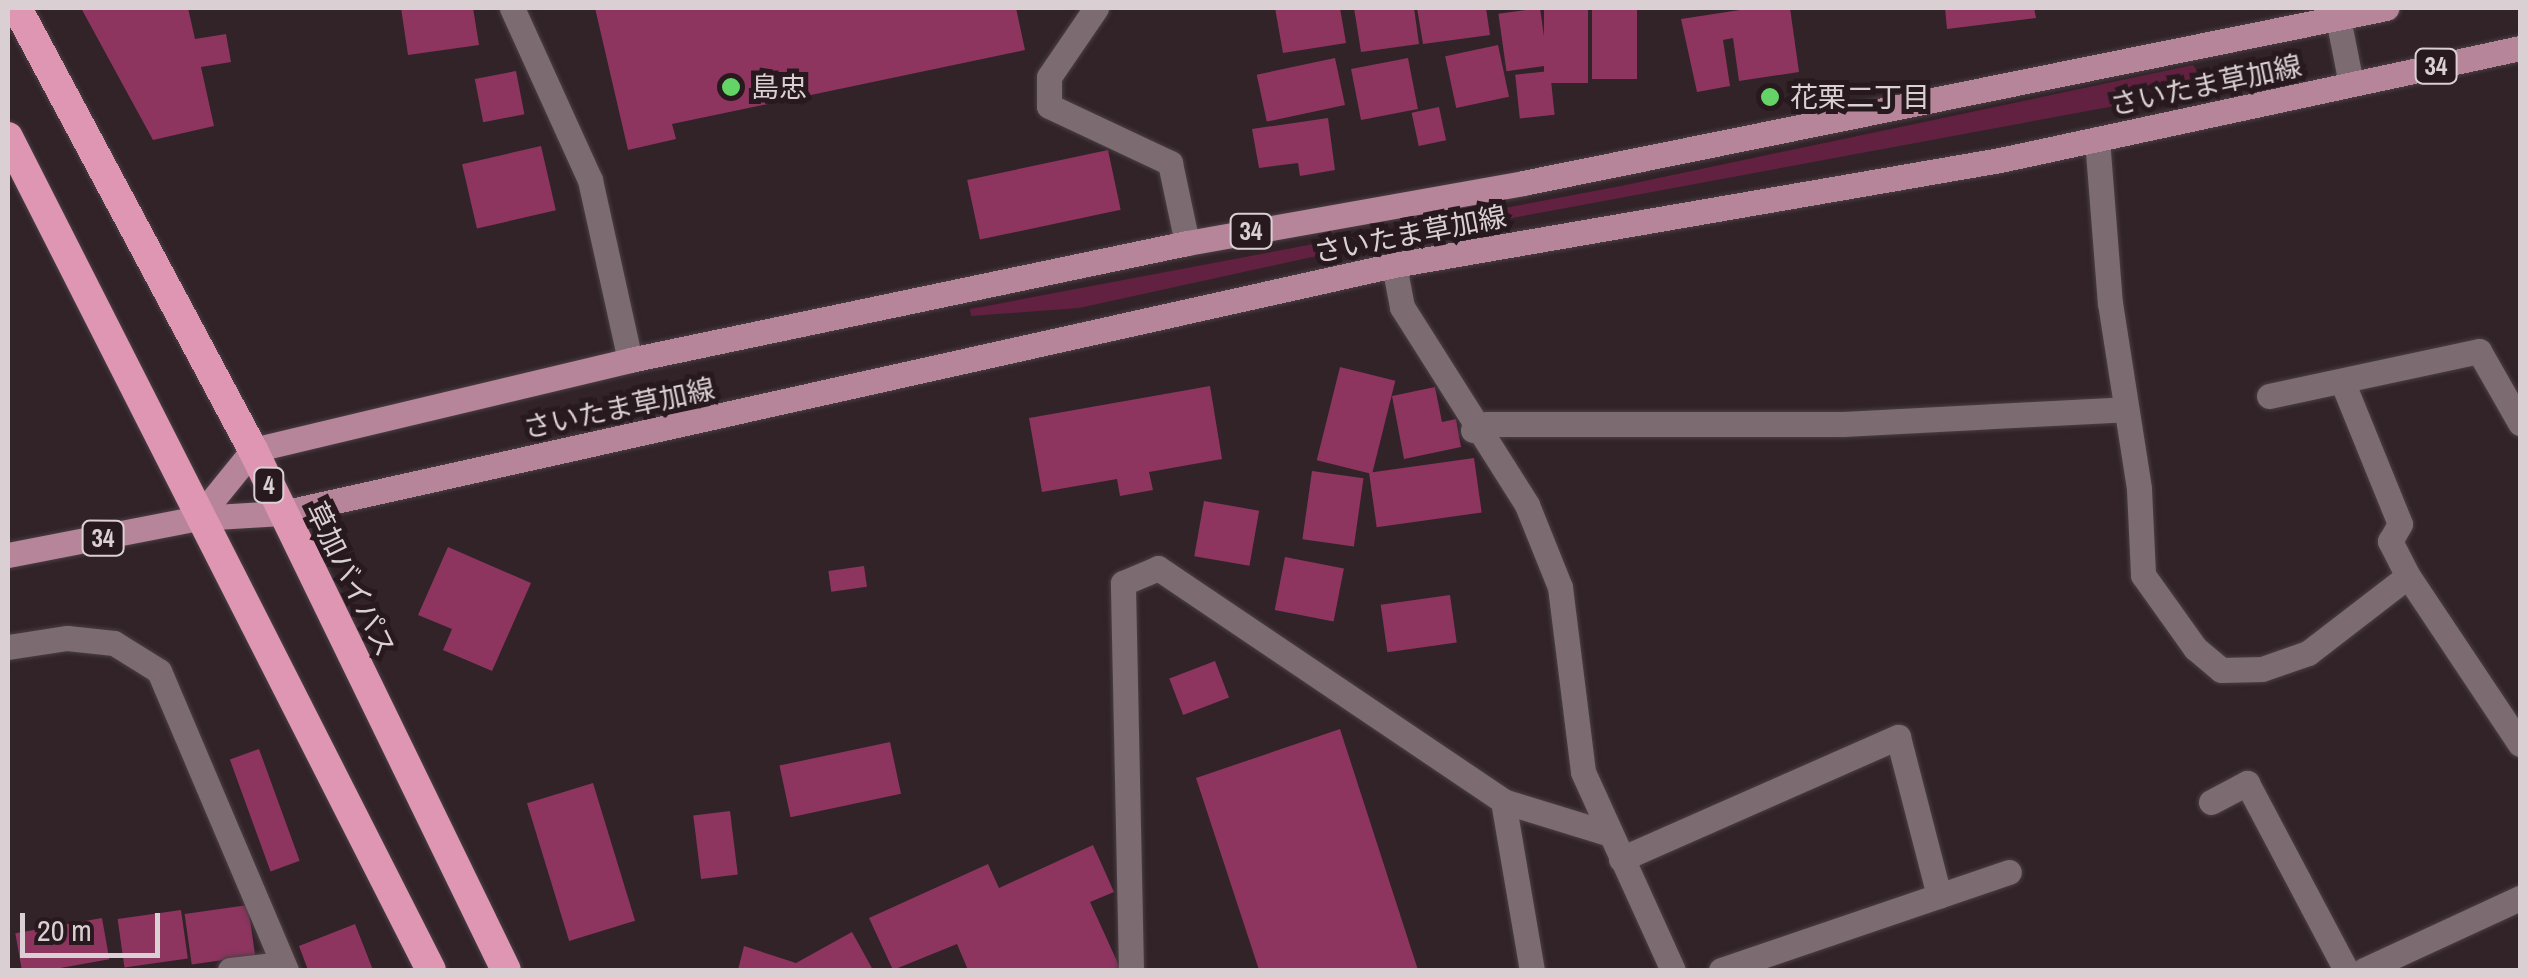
<!DOCTYPE html>
<meta charset="utf-8">
<style>
body{margin:0}
#map{position:relative;width:2528px;height:978px;overflow:hidden;background:#312328;font-family:"Archivo Narrow","Noto Sans JP",sans-serif}
div>[style]{position:absolute}
[style*='--x']{left:calc(var(--x)*1px);top:calc(var(--y)*1px);width:calc(var(--w)*1px);rotate:calc(var(--a)*1deg)}
.green>*{inset:0;background:#622140}
.building>*{inset:0;background:#8d355f;transform-origin:0 0}
.roads{filter:drop-shadow(0 0 2px #4a3f43) drop-shadow(0 0 2px #4a3f43)}
.minor>*{height:25px;margin:-12.5px;padding:0 12.5px;transform-origin:12.5px;border-radius:12.5px;background:#7c6b71}
.major>*{height:25px;margin:-12.5px;padding:0 12.5px;transform-origin:12.5px;border-radius:12.5px;background:#b78599}
.highway>*{height:30px;margin:-15px;padding:0 15px;transform-origin:15px;border-radius:15px;background:#df96b3}
.dots>*{width:28px;height:28px;translate:-50% -50%;box-sizing:border-box;border:5px solid #27191e;border-radius:50%}
span{translate:-50% -50%;white-space:nowrap;text-align:center;line-height:1.15;-webkit-text-stroke:10px #27191e;paint-order:stroke}
.shield-label span{padding:2px 8px;background:#27191e;border:2px solid;border-radius:8px;-webkit-text-stroke-width:0}
.shield-label{font-size:25px;color:#dad0d3;font-weight:700}
.street-label{font-size:28px;color:#dad0d3}
.poi-label{font-size:28px;color:#dad0d3}
.left{translate:0 -50%;text-align:left}
.frame{position:absolute;inset:0;border:10px solid #dad0d3;pointer-events:none}
.scale{position:absolute;left:20px;top:913px;width:140px;height:45px;box-sizing:border-box;border:5px solid #dad0d3;border-top:0;padding-left:12px;font-size:30px;line-height:35px;white-space:nowrap;color:#dad0d3;-webkit-text-stroke:8px #27191e;paint-order:stroke}
</style>
<div id="map">
<div class="green">
<i style="clip-path:polygon(2193px 65px,2204px 80px,2190px 92px,1367px 245px,1079px 308px,971px 316px,970px 309px,1621px 186px)"></i>
</div>
<div class="building">
<i style="clip-path:polygon(81px 8px,188px 8px,195px 39px,226px 34px,231px 62px,201px 67px,214px 126px,153px 140px)"></i>
<i style="clip-path:polygon(401px 8px,473px 8px,479px 45px,408px 55px)"></i>
<i style="clip-path:polygon(595px 8px,1016px 8px,1025px 50px,672px 124px,676px 139px,628px 150px)"></i>
<i style="clip-path:polygon(1275px 8px,1340px 8px,1346px 43px,1283px 53px)"></i>
<i style="clip-path:polygon(1354px 8px,1414px 8px,1419px 44px,1361px 52px)"></i>
<i style="clip-path:polygon(1417px 8px,1486px 8px,1490px 35px,1423px 44px)"></i>
<i style="left:1540px;top:8px;width:58px;height:42px;rotate:82deg"></i>
<i style="left:1544px;top:8px;width:44px;height:75px"></i>
<i style="left:1592px;top:8px;width:45px;height:71px"></i>
<i style="clip-path:polygon(1753px 8px,1790px 8px,1799px 72px,1739px 81px,1733px 38px,1723px 40px,1730px 86px,1697px 92px,1681px 19px)"></i>
<i style="clip-path:polygon(1945px 8px,2034px 8px,2036px 18px,1947px 29px)"></i>
<i style="left:1498px;top:45px;width:53px;height:54px;rotate:78deg"></i>
<i style="left:1335px;top:58px;width:48px;height:80px;rotate:78deg"></i>
<i style="left:1408px;top:58px;width:52px;height:58px;rotate:79deg"></i>
<i style="left:516px;top:71px;width:44px;height:42px;rotate:79deg"></i>
<i style="left:1550px;top:71px;width:44px;height:35px;rotate:84deg"></i>
<i style="left:1439px;top:107px;width:34px;height:28px;rotate:78deg"></i>
<i style="clip-path:polygon(1328px 118px,1335px 170px,1300px 176px,1298px 163px,1259px 168px,1252px 129px)"></i>
<i style="left:541px;top:146px;width:66px;height:81px;rotate:77deg"></i>
<i style="left:1108px;top:150px;width:61px;height:144px;rotate:78deg"></i>
<i style="left:1340px;top:367px;width:57px;height:96px;rotate:14deg"></i>
<i style="clip-path:polygon(1210px 386px,1222px 459px,1149px 472px,1153px 490px,1120px 496px,1117px 479px,1042px 492px,1029px 418px)"></i>
<i style="clip-path:polygon(1435px 387px,1442px 422px,1456px 419px,1461px 447px,1404px 459px,1392px 396px)"></i>
<i style="left:1474px;top:458px;width:55px;height:106px;rotate:82deg"></i>
<i style="left:1312px;top:471px;width:52px;height:69px;rotate:8deg"></i>
<i style="left:1204px;top:501px;width:56px;height:56px;rotate:10deg"></i>
<i style="clip-path:polygon(448px 547px,531px 583px,492px 671px,443px 650px,452px 629px,418px 615px)"></i>
<i style="left:1285px;top:557px;width:60px;height:54px;rotate:11deg"></i>
<i style="left:864px;top:566px;width:21px;height:36px;rotate:82deg"></i>
<i style="left:1450px;top:595px;width:48px;height:70px;rotate:82deg"></i>
<i style="left:1215px;top:661px;width:39px;height:49px;rotate:69deg"></i>
<i style="clip-path:polygon(1340px 729px,1418px 970px,1259px 970px,1196px 778px)"></i>
<i style="left:890px;top:742px;width:53px;height:113px;rotate:78deg"></i>
<i style="left:259px;top:749px;width:119px;height:31px;rotate:70deg"></i>
<i style="left:593px;top:783px;width:144px;height:69px;rotate:73deg"></i>
<i style="left:730px;top:811px;width:64px;height:37px;rotate:83deg"></i>
<i style="clip-path:polygon(1093px 845px,1114px 892px,1090px 902px,1121px 970px,968px 970px,957px 944px,893px 970px,869px 918px,988px 864px,999px 888px)"></i>
<i style="left:248px;top:905px;width:51px;height:64px;rotate:82deg"></i>
<i style="left:181px;top:910px;width:49px;height:64px;rotate:82deg"></i>
<i style="left:102px;top:918px;width:42px;height:88px;rotate:80deg"></i>
<i style="clip-path:polygon(355px 924px,373px 970px,308px 970px,299px 946px)"></i>
<i style="clip-path:polygon(852px 932px,873px 970px,738px 970px,744px 946px,796px 963px)"></i>
</div>
<div class="roads">
<div class="minor">
<i style="--x:512;--y:8;--w:189;--a:65.6"></i>
<i style="--x:590;--y:180;--w:184;--a:77.5"></i>
<i style="--x:1096;--y:8;--w:83;--a:124.3"></i>
<i style="--x:1049;--y:77;--w:29;--a:90"></i>
<i style="--x:1049;--y:106;--w:134;--a:25.2"></i>
<i style="--x:1170;--y:163;--w:82;--a:78"></i>
<i style="--x:2336;--y:8;--w:77;--a:78.8"></i>
<i style="--x:2097;--y:139;--w:165;--a:85.5"></i>
<i style="--x:2110;--y:303;--w:188;--a:81.1"></i>
<i style="--x:2139;--y:489;--w:86;--a:87.3"></i>
<i style="--x:2143;--y:575;--w:90;--a:54.5"></i>
<i style="--x:2195;--y:648;--w:34;--a:40"></i>
<i style="--x:2221;--y:670;--w:41;--a:-1.4"></i>
<i style="--x:2262;--y:669;--w:49;--a:-19.2"></i>
<i style="--x:2308;--y:653;--w:126;--a:-37.6"></i>
<i style="--x:2408;--y:576;--w:202;--a:56.3"></i>
<i style="--x:1394;--y:265;--w:43;--a:79.2"></i>
<i style="--x:1402;--y:307;--w:234;--a:57.7"></i>
<i style="--x:1527;--y:505;--w:88;--a:68.1"></i>
<i style="--x:1560;--y:587;--w:186;--a:82.9"></i>
<i style="--x:1583;--y:772;--w:217;--a:65.6"></i>
<i style="--x:2342;--y:381;--w:154;--a:67.9"></i>
<i style="--x:2400;--y:524;--w:20;--a:120"></i>
<i style="--x:2390;--y:541;--w:39;--a:63"></i>
<i style="--x:2269;--y:396;--w:215;--a:-12.1"></i>
<i style="--x:2479;--y:351;--w:83;--a:60.3"></i>
<i style="--x:1473;--y:430;--w:15;--a:-23"></i>
<i style="--x:1487;--y:424;--w:356;--a:0"></i>
<i style="--x:1843;--y:424;--w:283;--a:-3"></i>
<i style="--x:8;--y:647;--w:60;--a:-8.7"></i>
<i style="--x:67;--y:638;--w:47;--a:6.1"></i>
<i style="--x:114;--y:643;--w:53;--a:31.9"></i>
<i style="--x:159;--y:671;--w:325;--a:67"></i>
<i style="--x:1503;--y:801;--w:171;--a:80.3"></i>
<i style="--x:2211;--y:802;--w:41;--a:-27.8"></i>
<i style="--x:2247;--y:783;--w:212;--a:62.1"></i>
<i style="--x:1621;--y:859;--w:303;--a:-23.8"></i>
<i style="--x:1898;--y:737;--w:164;--a:75.5"></i>
<i style="--x:230;--y:970;--w:53;--a:-6.5"></i>
<i style="--x:1131;--y:970;--w:387;--a:-91.2"></i>
<i style="--x:1123;--y:583;--w:38;--a:-23"></i>
<i style="--x:1158;--y:568;--w:416;--a:34"></i>
<i style="--x:1503;--y:801;--w:112;--a:17.1"></i>
<i style="--x:1721;--y:970;--w:304;--a:-18.8"></i>
<i style="--x:2364;--y:970;--w:172;--a:-24.8"></i>
</div>
<div class="major">
<i style="--x:198;--y:518;--w:87;--a:-51"></i>
<i style="--x:253;--y:450;--w:388;--a:-13.4"></i>
<i style="--x:630;--y:360;--w:569;--a:-11.86"></i>
<i style="--x:1187;--y:243;--w:341;--a:-10.1"></i>
<i style="--x:1523;--y:183;--w:881;--a:-11.46"></i>
<i style="--x:8;--y:555;--w:194;--a:-11"></i>
<i style="--x:198;--y:518;--w:84;--a:-3.4"></i>
<i style="--x:282;--y:513;--w:1139;--a:-12.57"></i>
<i style="--x:1394;--y:265;--w:615;--a:-9.83"></i>
<i style="--x:2000;--y:160;--w:532;--a:-12.15"></i>
</div>
<div class="highway">
<i style="--x:17;--y:8;--w:501;--a:61.9"></i>
<i style="--x:253;--y:450;--w:578;--a:64.06"></i>
<i style="--x:8;--y:137;--w:934;--a:63.08"></i>
</div>
</div>
<div class="dots">
<i style="left:731px;top:87px;background:#65d467"></i>
<i style="left:1770px;top:97px;background:#65d467"></i>
</div>
<div class="shield-label">
<span style="left:2436px;top:66px">34</span>
<span style="left:1251px;top:231px">34</span>
<span style="left:269px;top:485px">4</span>
<span style="left:103px;top:538px">34</span>
</div>
<div class="street-label">
<span style="left:2206px;top:85px;rotate:-12deg">さいたま草加線</span>
<span style="left:1410px;top:234px;rotate:-11deg">さいたま草加線</span>
<span style="left:619px;top:408px;rotate:-12deg">さいたま草加線</span>
<span style="left:351px;top:579px;rotate:64deg">草加バイパス</span>
</div>
<div class="poi-label">
<span class="left" style="left:751px;top:87px">島忠</span>
<span class="left" style="left:1790px;top:97px">花栗二丁目</span>
</div>
<div class="frame"></div>
<div class="scale">20 m</div>
</div>
